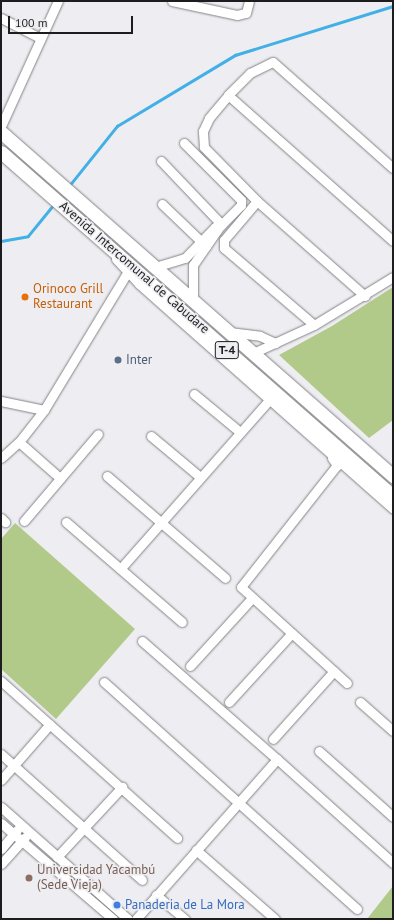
<!DOCTYPE html>
<meta charset="utf-8">
<style>
body{margin:0}
#map{position:relative;width:394px;height:920px;overflow:hidden;background:#eeeef2;font-family:"PT Sans",sans-serif}
div>[style]{position:absolute}
[style*='--x']{left:calc(var(--x)*1px);top:calc(var(--y)*1px);width:calc(var(--w)*1px);rotate:calc(var(--a)*1deg)}
.green>*{inset:0;background:#b1c989}
.stream>*{height:2.5px;margin:-1.25px;padding:0 1.25px;transform-origin:1.25px;border-radius:1.25px;background:#42b0e6}
.roads{filter:drop-shadow(0 0 1px #838387) drop-shadow(0 0 1px #838387)}
.minor>*{height:9px;margin:-4.5px;padding:0 4.5px;transform-origin:4.5px;border-radius:4.5px;background:#fff}
.highway>*{height:13px;margin:-6.5px;padding:0 6.5px;transform-origin:6.5px;border-radius:6.5px;background:#fff}
.dots>*{width:11px;height:11px;translate:-50% -50%;box-sizing:border-box;border:2px solid #eeeef2;border-radius:50%}
span{translate:-50% -50%;white-space:nowrap;text-align:center;line-height:1.15;-webkit-text-stroke:3px #eeeef2;paint-order:stroke}
.shield-label span{padding:1px 3px;background:#eeeef2;border:1px solid;border-radius:3px;-webkit-text-stroke-width:0}
.shield-label{font-size:12px;color:#1d1d1f;font-weight:700}
.street-label{font-size:13px;color:#1d1d1f}
.food-label{font-size:13px;color:#c56008}
.left{translate:0 -50%;text-align:left}
.service-label{font-size:13px;color:#4e5e75}
.education-label{font-size:13px;color:#785e54}
.shop-label{font-size:13px;color:#366cbe}
.frame{position:absolute;inset:0;border:2px solid #1d1d1f;pointer-events:none}
.scale{position:absolute;left:8px;top:16px;width:125px;height:18px;box-sizing:border-box;border:2px solid #1d1d1f;border-top:0;padding-left:5px;font-size:12px;line-height:14px;white-space:nowrap;color:#1d1d1f;-webkit-text-stroke:3px #eeeef2;paint-order:stroke}
</style>
<div id="map">
<div class="green">
<i style="clip-path:polygon(393px 287px,393px 420px,369px 438px,279px 355px,332px 326px)"></i>
<i style="clip-path:polygon(15px 523px,135px 629px,56px 719px,1px 669px,1px 539px)"></i>
<i style="clip-path:polygon(393px 886px,393px 919px,367px 919px)"></i>
</div>
<div class="stream">
<i style="--x:69;--y:186;--w:77;--a:-51.3"></i>
<i style="--x:117;--y:126;--w:138;--a:-31"></i>
<i style="--x:235;--y:55;--w:165;--a:-17.2"></i>
<i style="--x:1;--y:241;--w:27;--a:-10"></i>
<i style="--x:28;--y:236;--w:41;--a:-50.9"></i>
</div>
<div class="roads">
<div class="minor">
<i style="--x:172;--y:1;--w:66;--a:12.2"></i>
<i style="--x:237;--y:15;--w:9;--a:-13"></i>
<i style="--x:246;--y:13;--w:12;--a:-76"></i>
<i style="--x:1;--y:18;--w:44;--a:27.1"></i>
<i style="--x:228;--y:95;--w:220;--a:41.5"></i>
<i style="--x:1;--y:126;--w:137;--a:-65.5"></i>
<i style="--x:184;--y:143;--w:81;--a:45"></i>
<i style="--x:241;--y:200;--w:5;--a:90"></i>
<i style="--x:241;--y:205;--w:30;--a:135"></i>
<i style="--x:220;--y:226;--w:47;--a:124.7"></i>
<i style="--x:193;--y:265;--w:35;--a:90"></i>
<i style="--x:161;--y:161;--w:88;--a:46.4"></i>
<i style="--x:257;--y:201;--w:51;--a:130.2"></i>
<i style="--x:224;--y:240;--w:8;--a:90"></i>
<i style="--x:224;--y:248;--w:118;--a:40.5"></i>
<i style="--x:162;--y:204;--w:61;--a:43.7"></i>
<i style="--x:116;--y:259;--w:34;--a:47"></i>
<i style="--x:139;--y:284;--w:339;--a:41.5"></i>
<i style="--x:155;--y:267;--w:31;--a:-17"></i>
<i style="--x:185;--y:258;--w:43;--a:-45.9"></i>
<i style="--x:215;--y:227;--w:4;--a:-14"></i>
<i style="--x:365;--y:296;--w:144;--a:-138.7"></i>
<i style="--x:257;--y:201;--w:76;--a:-134.5"></i>
<i style="--x:204;--y:147;--w:16;--a:-94"></i>
<i style="--x:203;--y:131;--w:14;--a:-65"></i>
<i style="--x:209;--y:118;--w:30;--a:-50"></i>
<i style="--x:228;--y:95;--w:31;--a:-45"></i>
<i style="--x:250;--y:73;--w:25;--a:-26"></i>
<i style="--x:273;--y:62;--w:160;--a:41.5"></i>
<i style="--x:229;--y:332;--w:31;--a:7"></i>
<i style="--x:260;--y:336;--w:17;--a:25"></i>
<i style="--x:253;--y:353;--w:67;--a:-24.7"></i>
<i style="--x:314;--y:325;--w:92;--a:-31.3"></i>
<i style="--x:194;--y:394;--w:60;--a:39.6"></i>
<i style="--x:1;--y:401;--w:44;--a:11.8"></i>
<i style="--x:151;--y:436;--w:64;--a:39.9"></i>
<i style="--x:19;--y:442;--w:55;--a:41.3"></i>
<i style="--x:1;--y:458;--w:24;--a:-42"></i>
<i style="--x:19;--y:442;--w:41;--a:-52"></i>
<i style="--x:44;--y:410;--w:160;--a:-58.8"></i>
<i style="--x:332;--y:458;--w:9;--a:54"></i>
<i style="--x:337;--y:465;--w:155;--a:128.2"></i>
<i style="--x:241;--y:587;--w:143;--a:42.2"></i>
<i style="--x:107;--y:476;--w:156;--a:40.8"></i>
<i style="--x:1;--y:518;--w:6;--a:45"></i>
<i style="--x:24;--y:521;--w:114;--a:-49.6"></i>
<i style="--x:66;--y:522;--w:153;--a:40.8"></i>
<i style="--x:121;--y:568;--w:225;--a:-48.6"></i>
<i style="--x:142;--y:641;--w:179;--a:41.2"></i>
<i style="--x:190;--y:666;--w:92;--a:-47.6"></i>
<i style="--x:1;--y:681;--w:236;--a:41.7"></i>
<i style="--x:104;--y:682;--w:340;--a:41.9"></i>
<i style="--x:229;--y:702;--w:93;--a:-47.6"></i>
<i style="--x:360;--y:702;--w:44;--a:41.3"></i>
<i style="--x:273;--y:739;--w:91;--a:-48.1"></i>
<i style="--x:319;--y:751;--w:99;--a:41.7"></i>
<i style="--x:1;--y:754;--w:189;--a:41.8"></i>
<i style="--x:1;--y:780;--w:74;--a:-48.8"></i>
<i style="--x:1;--y:807;--w:169;--a:41.4"></i>
<i style="--x:1;--y:823;--w:148;--a:40.6"></i>
<i style="--x:1;--y:849;--w:25;--a:-50"></i>
<i style="--x:196;--y:850;--w:105;--a:41.1"></i>
<i style="--x:57;--y:857;--w:96;--a:-47.1"></i>
<i style="--x:1;--y:864;--w:36;--a:-48"></i>
<i style="--x:156;--y:895;--w:38;--a:40"></i>
<i style="--x:136;--y:919;--w:213;--a:-48.6"></i>
<i style="--x:277;--y:759;--w:156;--a:41.9"></i>
</div>
<div class="highway">
<i style="--x:1;--y:132;--w:522;--a:41.27"></i>
<i style="--x:1;--y:152;--w:522;--a:41.27"></i>
</div>
</div>
<div class="dots">
<i style="left:25px;top:297px;background:#e8710a"></i>
<i style="left:118px;top:360px;background:#5c6f8a"></i>
<i style="left:29px;top:878px;background:#8d6e63"></i>
<i style="left:117px;top:905px;background:#3f7fe0"></i>
</div>
<div class="shield-label">
<span style="left:227px;top:350px">T-4</span>
</div>
<div class="street-label">
<span style="left:134px;top:268px;rotate:41deg">Avenida Intercomunal de Cabudare</span>
</div>
<div class="food-label">
<span class="left" style="left:33px;top:297px">Orinoco Grill<br>Restaurant</span>
</div>
<div class="service-label">
<span class="left" style="left:126px;top:360px">Inter</span>
</div>
<div class="education-label">
<span class="left" style="left:37px;top:878px">Universidad Yacambú<br>(Sede Vieja)</span>
</div>
<div class="shop-label">
<span class="left" style="left:125px;top:905px">Panaderia de La Mora</span>
</div>
<div class="frame"></div>
<div class="scale">100 m</div>
</div>
